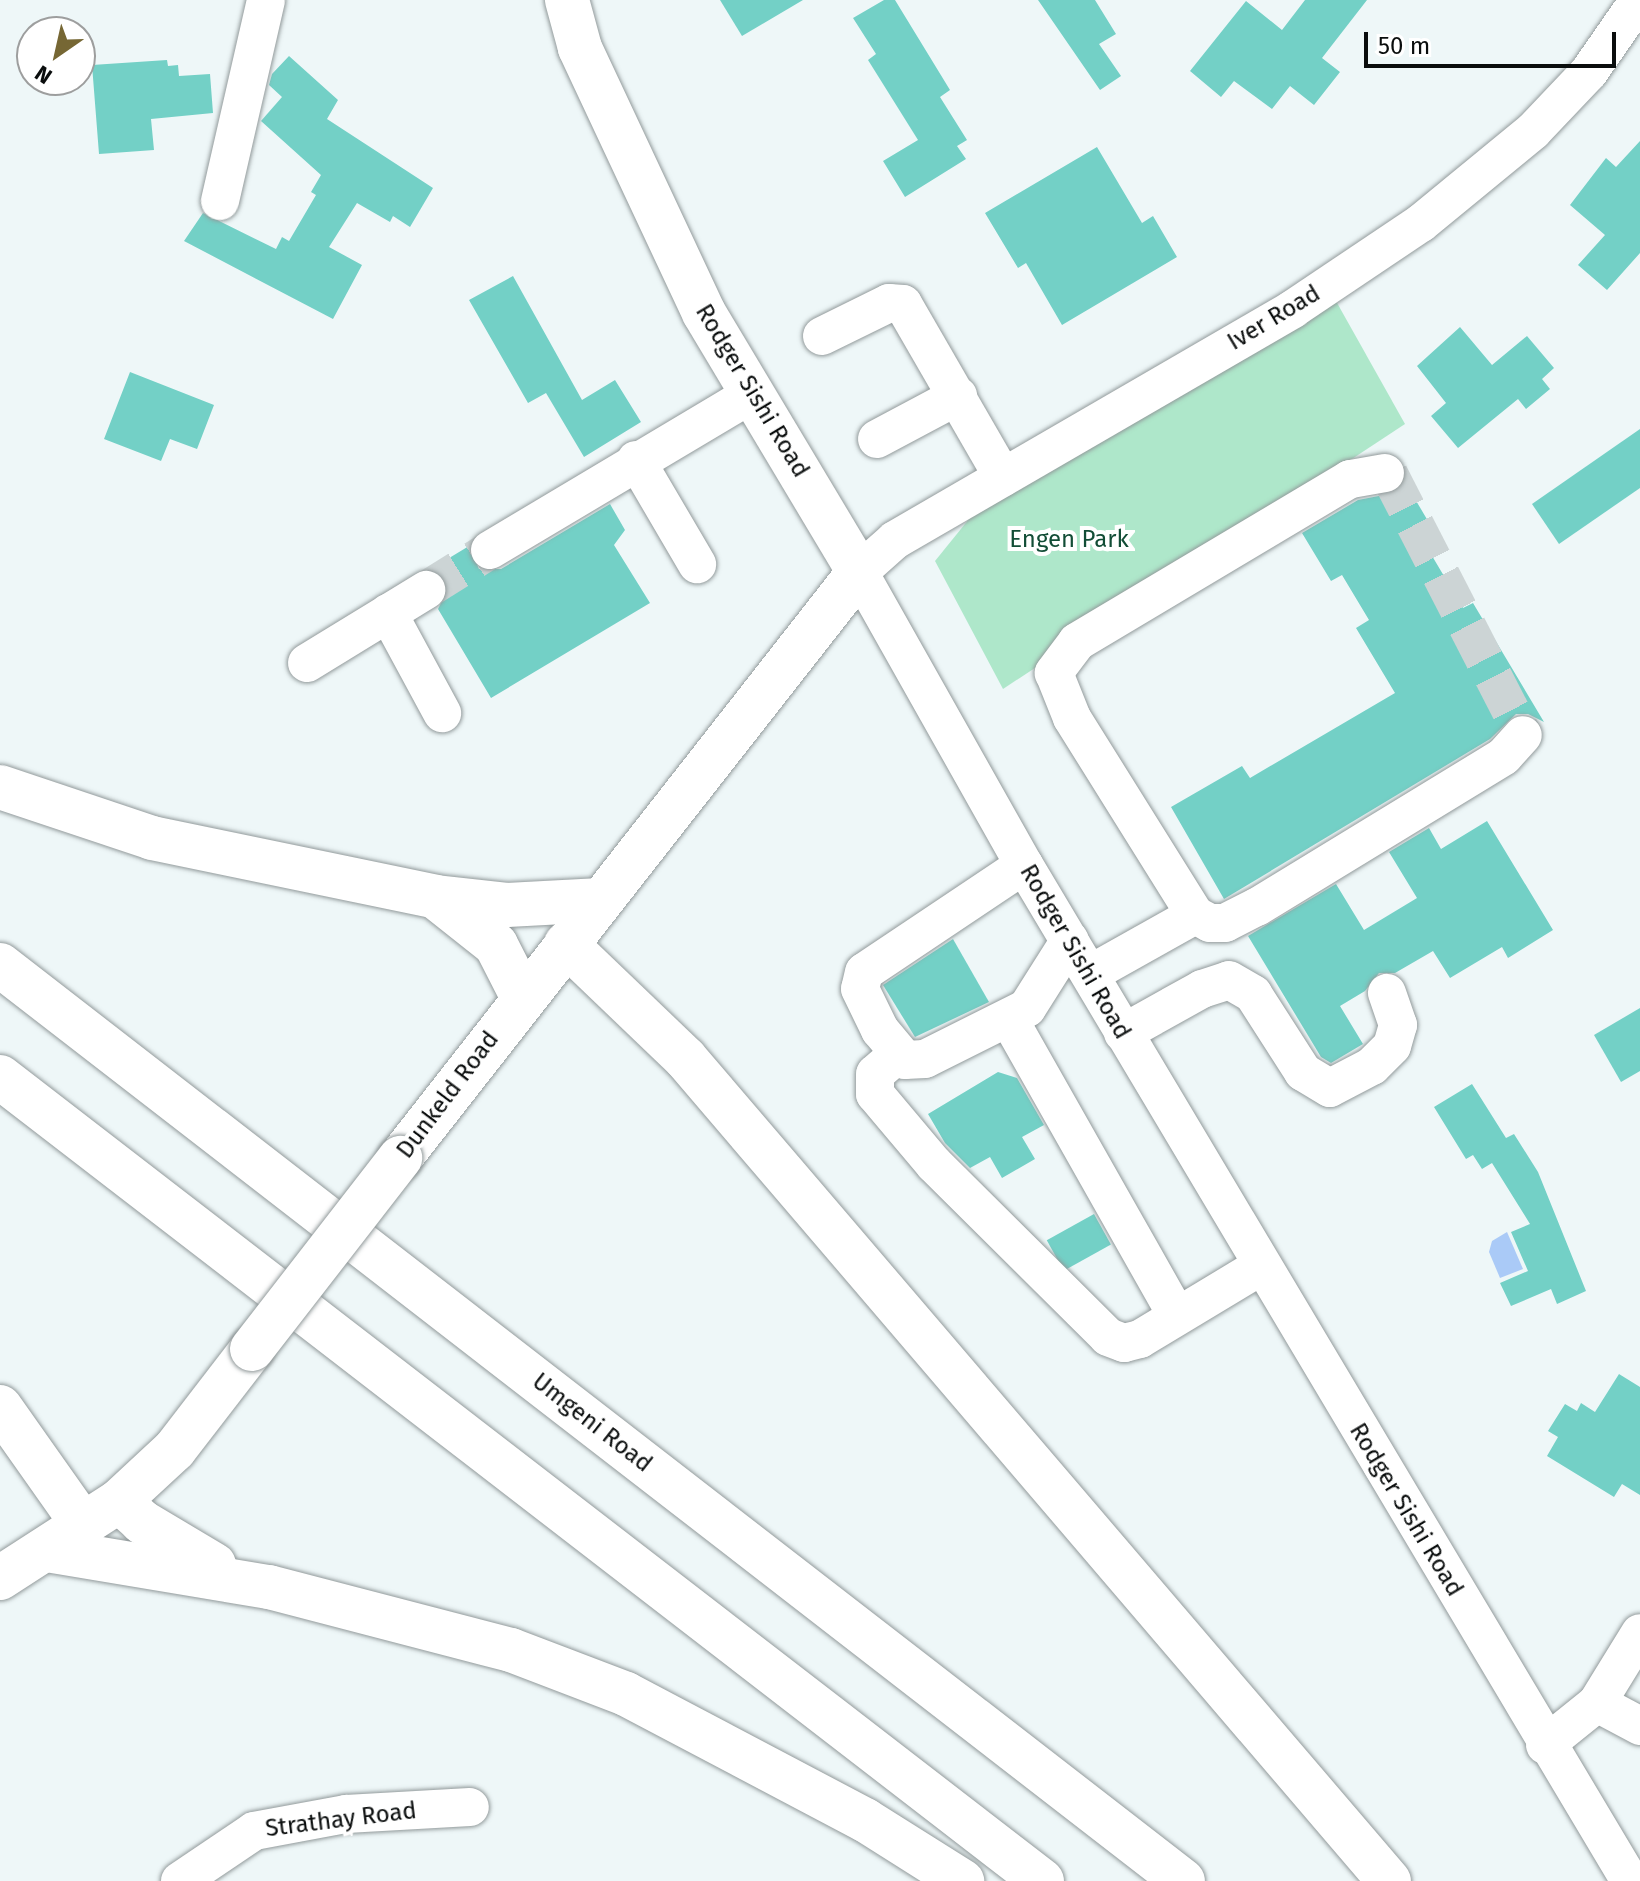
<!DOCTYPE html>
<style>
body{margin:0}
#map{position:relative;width:1640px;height:1881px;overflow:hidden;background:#eef7f8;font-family:"Fira Sans",sans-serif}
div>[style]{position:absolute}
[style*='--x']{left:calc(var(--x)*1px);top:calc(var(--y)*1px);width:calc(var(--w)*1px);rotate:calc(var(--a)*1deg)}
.green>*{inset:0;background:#aee7ca}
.water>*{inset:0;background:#aacaf7}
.building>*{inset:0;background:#73d0c6;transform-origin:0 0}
.minor-tunnel>*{height:38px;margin-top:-19px;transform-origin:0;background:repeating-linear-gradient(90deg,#ccd4d5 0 38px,transparent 0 57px)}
.roads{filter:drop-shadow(0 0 2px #929a9b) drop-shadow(0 0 2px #929a9b)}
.minor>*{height:38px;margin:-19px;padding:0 19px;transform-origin:19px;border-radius:19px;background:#fff}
.major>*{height:44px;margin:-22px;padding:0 22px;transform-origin:22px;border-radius:22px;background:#fff}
.highway>*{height:44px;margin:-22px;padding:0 22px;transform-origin:22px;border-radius:22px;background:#fff}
.bridges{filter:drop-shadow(0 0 2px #929a9b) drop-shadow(0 0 2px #929a9b)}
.major-bridge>*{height:44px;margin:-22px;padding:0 22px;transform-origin:22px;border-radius:22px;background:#fff}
span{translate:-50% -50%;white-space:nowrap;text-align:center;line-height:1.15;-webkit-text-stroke:8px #fff;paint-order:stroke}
.street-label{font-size:24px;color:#0a0d0d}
.park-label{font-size:24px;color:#124d36}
.north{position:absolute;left:16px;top:16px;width:80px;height:80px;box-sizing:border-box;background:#fff;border:2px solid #9d9e9e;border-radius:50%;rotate:214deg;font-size:22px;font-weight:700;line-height:32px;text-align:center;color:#0a0d0d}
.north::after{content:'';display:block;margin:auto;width:28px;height:36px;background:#766734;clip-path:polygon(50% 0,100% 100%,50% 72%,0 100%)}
.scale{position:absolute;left:1364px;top:32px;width:252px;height:36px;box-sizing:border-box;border:4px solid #0a0d0d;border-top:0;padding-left:10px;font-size:24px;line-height:28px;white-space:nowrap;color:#0a0d0d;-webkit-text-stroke:6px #fff;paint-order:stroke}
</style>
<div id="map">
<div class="green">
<i style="clip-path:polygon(1327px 285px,1405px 424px,1003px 689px,935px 561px,1003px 477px)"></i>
</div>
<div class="water">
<i style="clip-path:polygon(1507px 1232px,1523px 1269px,1500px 1278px,1489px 1252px,1492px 1241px)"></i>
</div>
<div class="building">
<i style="clip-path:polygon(720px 0,803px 0,742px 36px)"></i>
<i style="clip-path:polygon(884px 0,895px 0,950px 90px,940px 97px,967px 140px,957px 146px,966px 159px,905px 197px,883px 161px,918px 140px,868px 60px,876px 54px,853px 18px)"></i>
<i style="clip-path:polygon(1038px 0,1095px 0,1116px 34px,1099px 44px,1121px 76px,1100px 90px)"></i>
<i style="clip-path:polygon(1305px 0,1367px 0,1322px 58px,1340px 72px,1314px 105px,1290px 86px,1272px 109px,1234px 81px,1221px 97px,1190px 71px,1246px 1px,1282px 30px)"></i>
<i style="clip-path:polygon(289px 56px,338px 100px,327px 119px,433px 188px,410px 227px,393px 216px,390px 222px,357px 203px,329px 247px,362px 265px,333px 319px,184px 241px,203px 213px,276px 249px,282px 237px,289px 241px,316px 195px,311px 192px,321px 175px,261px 121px,282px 97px,269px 85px,272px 74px)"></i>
<i style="clip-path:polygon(167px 60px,168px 66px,178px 65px,179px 76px,210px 74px,213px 113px,151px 119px,154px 150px,99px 154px,92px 65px)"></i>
<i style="clip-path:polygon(1640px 141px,1640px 253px,1607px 290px,1578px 265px,1605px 235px,1570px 205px,1606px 158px,1616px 167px)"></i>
<i style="clip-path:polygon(1097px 147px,1142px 223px,1153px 216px,1177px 257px,1062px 325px,1026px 263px,1018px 268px,985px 213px)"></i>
<i style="clip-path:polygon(513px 276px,582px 400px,615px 380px,641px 422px,584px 457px,546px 393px,528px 403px,469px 300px)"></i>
<i style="clip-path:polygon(1460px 327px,1492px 365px,1527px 336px,1554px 368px,1542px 379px,1550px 389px,1526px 409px,1518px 399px,1458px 448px,1431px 416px,1446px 403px,1417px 366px)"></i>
<i style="clip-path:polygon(130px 372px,214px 405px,197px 449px,170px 439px,161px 461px,104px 439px)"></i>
<i style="clip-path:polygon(1640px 429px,1640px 488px,1559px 544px,1532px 504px)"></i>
<i style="clip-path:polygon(1405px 482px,1428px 521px,1416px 529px,1463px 608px,1473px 603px,1544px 722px,1528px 714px,1516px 714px,1490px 739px,1224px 899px,1171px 807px,1242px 766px,1250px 778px,1395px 693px,1356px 628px,1369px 620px,1342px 575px,1331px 581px,1302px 533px,1358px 500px,1389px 494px)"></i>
<i style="clip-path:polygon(610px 504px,625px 530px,614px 545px,650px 603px,491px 698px,438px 609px,448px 589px,444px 578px,431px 569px,469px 546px,479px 569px,501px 569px)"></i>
<i style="clip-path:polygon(1487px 821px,1553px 930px,1508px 958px,1502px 947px,1450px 978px,1433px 951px,1395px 973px,1379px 973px,1365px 991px,1340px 1006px,1363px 1044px,1331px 1063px,1321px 1057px,1248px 936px,1336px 884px,1364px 930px,1417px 898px,1389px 852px,1429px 828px,1441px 849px)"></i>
<i style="clip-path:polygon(953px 939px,989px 1002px,915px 1037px,883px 985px)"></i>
<i style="clip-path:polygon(1640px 1008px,1640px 1071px,1621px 1082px,1594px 1035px)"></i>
<i style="clip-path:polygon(998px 1072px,1017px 1078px,1044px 1125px,1022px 1137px,1035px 1159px,1002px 1178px,990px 1157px,970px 1168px,945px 1143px,928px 1114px)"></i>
<i style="clip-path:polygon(1472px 1084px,1506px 1138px,1514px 1134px,1538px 1172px,1586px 1291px,1557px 1304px,1551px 1289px,1511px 1306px,1500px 1283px,1528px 1271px,1511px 1232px,1530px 1224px,1492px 1163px,1482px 1169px,1473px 1155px,1466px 1159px,1434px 1107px)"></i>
<i style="left:1094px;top:1214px;width:35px;height:54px;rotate:61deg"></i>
<i style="clip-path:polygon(1619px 1374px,1640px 1387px,1640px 1495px,1622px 1484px,1614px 1497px,1547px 1456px,1558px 1437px,1548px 1431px,1565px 1404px,1577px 1411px,1581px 1403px,1595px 1412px)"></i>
</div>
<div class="minor-tunnel">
<i style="--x:1385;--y:473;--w:4;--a:14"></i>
<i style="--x:1389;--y:474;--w:293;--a:62.8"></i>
<i style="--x:426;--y:590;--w:75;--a:-32"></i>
</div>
<div class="roads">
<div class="minor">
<i style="--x:220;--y:201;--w:206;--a:-77.1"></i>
<i style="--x:822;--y:336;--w:75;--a:-26.2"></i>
<i style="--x:889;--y:303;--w:14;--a:4"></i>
<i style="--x:903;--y:304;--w:200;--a:60"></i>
<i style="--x:877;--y:439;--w:92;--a:-28"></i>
<i style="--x:636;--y:460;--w:121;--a:59.6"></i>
<i style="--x:1385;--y:473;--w:36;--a:170"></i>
<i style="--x:1350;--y:479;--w:318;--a:149.2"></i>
<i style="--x:1077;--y:642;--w:39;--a:127"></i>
<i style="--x:1054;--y:673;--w:48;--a:68.2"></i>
<i style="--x:1072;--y:718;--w:232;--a:58"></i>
<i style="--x:1195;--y:915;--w:17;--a:28"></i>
<i style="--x:1210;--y:923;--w:15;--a:0"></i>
<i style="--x:1225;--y:923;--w:36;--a:-27"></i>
<i style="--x:1257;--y:907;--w:289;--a:-31.4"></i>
<i style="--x:1504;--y:756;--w:28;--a:-48"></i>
<i style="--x:490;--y:550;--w:306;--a:-30.8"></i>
<i style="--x:388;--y:613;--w:114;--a:61.6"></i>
<i style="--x:307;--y:663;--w:140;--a:-31.5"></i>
<i style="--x:1024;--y:865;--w:192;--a:146.2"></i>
<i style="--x:864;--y:972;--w:17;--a:103"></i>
<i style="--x:860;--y:989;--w:46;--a:64"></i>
<i style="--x:880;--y:1030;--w:39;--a:50"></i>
<i style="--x:905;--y:1060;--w:20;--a:-3"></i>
<i style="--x:925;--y:1059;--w:114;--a:-26.6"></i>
<i style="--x:1027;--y:1008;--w:80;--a:-57.7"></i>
<i style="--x:1090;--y:974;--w:120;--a:-29.3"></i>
<i style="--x:1009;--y:1019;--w:341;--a:60.5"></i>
<i style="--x:1123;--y:1033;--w:90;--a:-29.1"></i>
<i style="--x:1202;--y:989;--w:28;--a:-18"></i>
<i style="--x:1229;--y:980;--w:28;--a:30"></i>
<i style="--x:1253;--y:994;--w:93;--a:57.3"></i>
<i style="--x:1303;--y:1072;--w:31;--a:31"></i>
<i style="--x:1330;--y:1088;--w:47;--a:-27.6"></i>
<i style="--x:1372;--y:1066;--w:28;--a:-45"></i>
<i style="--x:1392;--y:1046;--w:22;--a:-74"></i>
<i style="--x:1398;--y:1025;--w:34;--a:-109"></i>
<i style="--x:898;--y:1054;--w:30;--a:139"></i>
<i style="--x:875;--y:1074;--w:20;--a:90"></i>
<i style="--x:875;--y:1094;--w:92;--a:49.9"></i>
<i style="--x:934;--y:1164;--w:245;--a:44.8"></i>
<i style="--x:1108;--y:1337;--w:17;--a:21"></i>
<i style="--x:1124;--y:1343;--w:16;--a:-14"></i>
<i style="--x:1140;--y:1339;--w:141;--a:-31.1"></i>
<i style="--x:1597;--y:1703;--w:49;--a:28.1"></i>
<i style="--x:1545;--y:1745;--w:67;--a:-38.9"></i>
<i style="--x:1597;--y:1703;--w:82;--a:-58.4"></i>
<i style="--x:180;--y:1881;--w:89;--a:-34"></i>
<i style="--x:254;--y:1831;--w:94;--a:-10.5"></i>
<i style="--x:346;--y:1814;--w:124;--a:-3.2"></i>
<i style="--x:1630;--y:1881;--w:1183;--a:-120.81"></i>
<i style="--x:1024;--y:865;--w:336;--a:-119.4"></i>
<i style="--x:859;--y:572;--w:48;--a:-41.6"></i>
<i style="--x:895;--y:540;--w:460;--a:-30.1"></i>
<i style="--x:1293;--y:309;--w:154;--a:-33.9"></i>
<i style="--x:1421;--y:223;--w:145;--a:-39.4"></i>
<i style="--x:1533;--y:131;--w:81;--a:-46.5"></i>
<i style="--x:1589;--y:72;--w:88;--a:-55.2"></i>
</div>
<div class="major">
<i style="--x:400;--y:1158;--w:744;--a:-51.93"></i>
<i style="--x:859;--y:572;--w:302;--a:-120.9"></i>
<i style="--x:704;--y:313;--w:293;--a:-115.1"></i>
<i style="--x:580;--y:48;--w:50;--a:-105.2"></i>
<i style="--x:0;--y:1578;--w:142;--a:-32.9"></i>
<i style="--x:119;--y:1501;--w:76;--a:-42.9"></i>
<i style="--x:175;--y:1449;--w:126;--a:-52.4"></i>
</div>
<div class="highway">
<i style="--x:0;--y:787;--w:160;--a:18.5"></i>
<i style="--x:152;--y:838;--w:290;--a:11.7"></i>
<i style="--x:436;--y:897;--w:71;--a:6.4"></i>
<i style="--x:507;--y:905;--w:94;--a:-3"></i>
<i style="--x:438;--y:899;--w:74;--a:38.4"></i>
<i style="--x:496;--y:945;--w:59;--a:63"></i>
<i style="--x:566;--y:944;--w:165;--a:43.8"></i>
<i style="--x:685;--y:1058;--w:1083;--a:49.46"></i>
<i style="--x:0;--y:965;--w:1496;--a:37.75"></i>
<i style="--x:0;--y:1077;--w:1316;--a:37.65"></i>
<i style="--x:0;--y:1407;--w:146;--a:54.8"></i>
<i style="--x:119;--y:1501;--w:31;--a:42"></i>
<i style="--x:142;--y:1522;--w:84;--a:30.8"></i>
<i style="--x:47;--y:1550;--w:225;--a:9.5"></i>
<i style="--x:269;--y:1587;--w:250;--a:14.6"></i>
<i style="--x:511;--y:1650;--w:123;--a:20.9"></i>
<i style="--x:626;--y:1694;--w:270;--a:27.8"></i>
<i style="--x:865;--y:1820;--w:115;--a:32.2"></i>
</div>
</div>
<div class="bridges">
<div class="major-bridge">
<i style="--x:252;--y:1349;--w:242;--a:-52.2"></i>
</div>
</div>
<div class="street-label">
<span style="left:1274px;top:318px;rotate:-31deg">Iver Road</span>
<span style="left:752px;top:391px;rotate:59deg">Rodger Sishi Road</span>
<span style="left:1075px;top:952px;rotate:60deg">Rodger Sishi Road</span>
<span style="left:448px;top:1095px;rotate:-53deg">Dunkeld Road</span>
<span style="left:592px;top:1423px;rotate:38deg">Umgeni Road</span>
<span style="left:1406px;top:1510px;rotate:59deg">Rodger Sishi Road</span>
<span style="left:341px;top:1820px;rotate:-7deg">Strathay Road</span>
</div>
<div class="park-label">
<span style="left:1069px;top:540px">Engen Park</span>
</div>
<div class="north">N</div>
<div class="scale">50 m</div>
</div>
